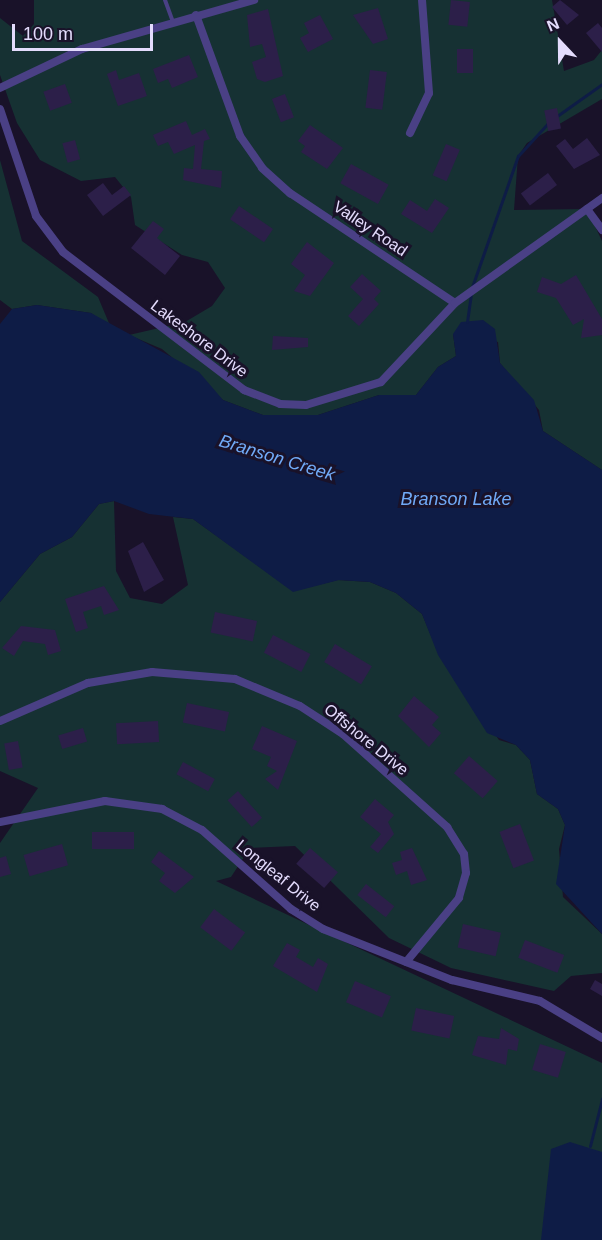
<!DOCTYPE html>
<style>
body{margin:0}
#map{position:relative;width:602px;height:1240px;overflow:hidden;background:#191229;font-family:Helvetica,sans-serif}
div>[style]{position:absolute}
[style*='--x']{left:calc(var(--x)*1px);top:calc(var(--y)*1px);width:calc(var(--w)*1px);rotate:calc(var(--a)*1deg)}
.green>*{inset:0;background:#163133}
.water>*{inset:0;background:#0e1c46}
.stream>*{height:3px;margin:-1.5px;padding:0 1.5px;transform-origin:1.5px;border-radius:1.5px;background:#0e1c46}
.building>*{inset:0;background:#2c1f49;transform-origin:0 0}
.lane>*{height:4px;margin:-2px;padding:0 2px;transform-origin:2px;border-radius:2px;background:#4a4085}
.street>*{height:8px;margin:-4px;padding:0 4px;transform-origin:4px;border-radius:4px;background:#4a4085}
span{translate:-50% -50%;white-space:nowrap;text-align:center;line-height:1.15;-webkit-text-stroke:6px #191229;paint-order:stroke}
.street-label{font-size:16px;color:#e4dcfd}
.water-label{font-size:18px;color:#71aaf7;font-style:italic}
.north{position:absolute;left:530px;top:12px;width:60px;height:60px;-webkit-text-stroke:4px #191229;paint-order:stroke;rotate:338deg;font-size:16px;font-weight:700;line-height:24px;text-align:center;color:#e4dcfd}
.north::after{content:'';display:block;margin:auto;width:21px;height:27px;background:#e4dcfd;clip-path:polygon(50% 0,100% 100%,50% 72%,0 100%)}
.scale{position:absolute;left:12px;top:24px;width:141px;height:27px;box-sizing:border-box;border:3px solid #e4dcfd;border-top:0;padding-left:8px;font-size:18px;line-height:21px;white-space:nowrap;color:#e4dcfd;-webkit-text-stroke:4px #191229;paint-order:stroke}
</style>
<div id="map">
<div class="green">
<i style="clip-path:polygon(34px 0,552px 0,564px 71px,594px 60px,602px 50px,602px 99px,527px 143px,518px 156px,514px 210px,587px 209px,602px 241px,602px 470px,543px 431px,539px 410px,500px 363px,498px 342px,453px 334px,456px 356px,438px 367px,416px 395px,379px 395px,318px 415px,263px 415px,223px 400px,162px 349px,129px 335px,185px 322px,212px 306px,225px 288px,208px 262px,182px 255px,135px 225px,131px 197px,115px 177px,81px 181px,40px 160px,17px 123px,0 75px,0 18px,23px 36px,34px 24px)"></i>
<i style="clip-path:polygon(0 160px,22px 241px,98px 297px,111px 328px,91px 313px,37px 305px,12px 309px,0 300px)"></i>
<i style="clip-path:polygon(114px 501px,116px 571px,130px 598px,162px 604px,188px 585px,173px 517px,193px 519px,293px 591px,338px 580px,370px 582px,396px 593px,422px 614px,439px 655px,499px 740px,516px 745px,530px 760px,537px 794px,558px 809px,565px 825px,559px 849px,563px 897px,602px 934px,602px 973px,571px 976px,554px 991px,451px 968px,389px 938px,295px 846px,250px 848px,231px 877px,216px 881px,602px 1063px,602px 1240px,0 1240px,0 843px,38px 788px,0 771px,0 602px,40px 554px,72px 537px,99px 504px)"></i>
</div>
<div class="water">
<i style="clip-path:polygon(37px 305px,91px 313px,199px 372px,223px 400px,263px 415px,318px 415px,379px 395px,416px 395px,438px 367px,456px 356px,453px 334px,461px 322px,483px 320px,495px 329px,500px 363px,534px 400px,543px 431px,602px 470px,602px 934px,556px 884px,565px 825px,558px 809px,537px 794px,530px 760px,516px 745px,487px 733px,438px 655px,422px 614px,396px 593px,370px 582px,339px 580px,293px 592px,193px 519px,149px 514px,114px 501px,99px 504px,72px 537px,40px 554px,0 602px,0 324px,12px 309px)"></i>
<i style="clip-path:polygon(570px 1142px,602px 1152px,602px 1240px,541px 1240px,551px 1149px)"></i>
</div>
<div class="stream">
<i style="--x:557;--y:116;--w:55;--a:-35.4"></i>
<i style="--x:472;--y:287;--w:139;--a:-70.7"></i>
<i style="--x:518;--y:156;--w:46;--a:-47.6"></i>
<i style="--x:467;--y:322;--w:29;--a:-82"></i>
<i style="--x:590;--y:1146;--w:49;--a:-75.7"></i>
</div>
<div class="building">
<i style="left:451px;top:0;width:19px;height:25px;rotate:6deg"></i>
<i style="clip-path:polygon(560px 0,579px 15px,567px 25px,552px 7px)"></i>
<i style="clip-path:polygon(378px 8px,388px 39px,373px 44px,353px 15px)"></i>
<i style="clip-path:polygon(268px 9px,283px 76px,265px 82px,257px 79px,252px 62px,266px 57px,262px 44px,250px 47px,247px 15px)"></i>
<i style="clip-path:polygon(320px 15px,333px 39px,308px 52px,300px 38px,309px 33px,304px 23px)"></i>
<i style="clip-path:polygon(598px 23px,602px 28px,602px 52px,586px 33px)"></i>
<i style="left:457px;top:49px;width:16px;height:24px"></i>
<i style="clip-path:polygon(189px 55px,198px 77px,172px 88px,168px 79px,158px 83px,153px 69px)"></i>
<i style="clip-path:polygon(116px 70px,119px 80px,139px 73px,147px 96px,118px 106px,107px 74px)"></i>
<i style="left:370px;top:70px;width:17px;height:38px;rotate:7deg"></i>
<i style="left:65px;top:84px;width:20px;height:23px;rotate:70deg"></i>
<i style="left:285px;top:94px;width:25px;height:14px;rotate:69deg"></i>
<i style="left:557px;top:108px;width:21px;height:13px;rotate:79deg"></i>
<i style="clip-path:polygon(186px 121px,192px 135px,205px 129px,210px 139px,204px 141px,201px 169px,222px 171px,221px 188px,183px 180px,184px 168px,193px 169px,195px 145px,174px 154px,168px 142px,158px 146px,153px 135px)"></i>
<i style="clip-path:polygon(310px 125px,343px 148px,327px 169px,301px 152px,305px 146px,298px 141px)"></i>
<i style="clip-path:polygon(587px 138px,600px 155px,574px 169px,556px 146px,565px 139px,573px 149px)"></i>
<i style="left:75px;top:140px;width:20px;height:13px;rotate:75deg"></i>
<i style="left:446px;top:144px;width:15px;height:34px;rotate:23deg"></i>
<i style="left:351px;top:164px;width:43px;height:22px;rotate:29deg"></i>
<i style="left:548px;top:173px;width:15px;height:34px;rotate:53deg"></i>
<i style="clip-path:polygon(103px 183px,112px 195px,124px 186px,131px 195px,103px 216px,87px 195px)"></i>
<i style="clip-path:polygon(435px 199px,449px 208px,432px 233px,401px 214px,410px 200px,427px 211px)"></i>
<i style="left:239px;top:206px;width:41px;height:16px;rotate:34deg"></i>
<i style="clip-path:polygon(153px 221px,164px 229px,157px 238px,180px 256px,165px 275px,131px 248px)"></i>
<i style="clip-path:polygon(307px 242px,334px 263px,310px 296px,294px 291px,305px 275px,291px 264px)"></i>
<i style="clip-path:polygon(362px 274px,381px 291px,374px 299px,379px 304px,359px 326px,348px 316px,363px 299px,350px 287px)"></i>
<i style="clip-path:polygon(576px 275px,602px 319px,602px 335px,581px 338px,584px 319px,573px 325px,556px 298px,537px 292px,542px 277px,561px 284px)"></i>
<i style="clip-path:polygon(273px 336px,308px 338px,308px 347px,272px 350px)"></i>
<i style="clip-path:polygon(143px 542px,164px 580px,144px 592px,128px 551px)"></i>
<i style="clip-path:polygon(104px 586px,119px 610px,104px 615px,101px 606px,83px 612px,88px 628px,76px 632px,65px 599px)"></i>
<i style="left:215px;top:612px;width:43px;height:21px;rotate:12deg"></i>
<i style="clip-path:polygon(21px 626px,55px 630px,61px 651px,48px 655px,45px 644px,23px 641px,14px 656px,2px 648px)"></i>
<i style="left:273px;top:635px;width:42px;height:20px;rotate:27deg"></i>
<i style="left:335px;top:644px;width:43px;height:21px;rotate:31deg"></i>
<i style="clip-path:polygon(414px 696px,439px 717px,432px 725px,441px 733px,429px 747px,398px 716px)"></i>
<i style="left:187px;top:703px;width:43px;height:20px;rotate:12deg"></i>
<i style="left:158px;top:721px;width:21px;height:42px;rotate:87deg"></i>
<i style="clip-path:polygon(262px 726px,297px 741px,278px 790px,265px 779px,277px 771px,267px 766px,271px 757px,252px 749px)"></i>
<i style="left:83px;top:728px;width:14px;height:26px;rotate:73deg"></i>
<i style="left:18px;top:741px;width:27px;height:14px;rotate:80deg"></i>
<i style="left:469px;top:756px;width:38px;height:23px;rotate:41deg"></i>
<i style="left:183px;top:762px;width:36px;height:14px;rotate:28deg"></i>
<i style="left:238px;top:791px;width:36px;height:14px;rotate:48deg"></i>
<i style="clip-path:polygon(375px 799px,394px 815px,388px 822px,394px 834px,378px 853px,370px 847px,381px 834px,360px 817px)"></i>
<i style="left:520px;top:824px;width:39px;height:22px;rotate:69deg"></i>
<i style="left:92px;top:832px;width:42px;height:17px"></i>
<i style="left:62px;top:844px;width:22px;height:40px;rotate:74deg"></i>
<i style="left:310px;top:848px;width:37px;height:21px;rotate:41deg"></i>
<i style="clip-path:polygon(412px 848px,427px 880px,411px 885px,407px 871px,396px 875px,392px 863px,402px 860px,400px 852px)"></i>
<i style="clip-path:polygon(159px 851px,194px 877px,175px 893px,159px 881px,165px 873px,151px 862px)"></i>
<i style="clip-path:polygon(6px 856px,11px 874px,0 877px,0 858px)"></i>
<i style="left:366px;top:884px;width:36px;height:14px;rotate:38deg"></i>
<i style="left:214px;top:909px;width:39px;height:23px;rotate:37deg"></i>
<i style="left:463px;top:924px;width:39px;height:24px;rotate:13deg"></i>
<i style="left:525px;top:940px;width:42px;height:19px;rotate:21deg"></i>
<i style="clip-path:polygon(287px 943px,300px 950px,296px 957px,313px 967px,318px 958px,328px 964px,317px 992px,273px 966px)"></i>
<i style="clip-path:polygon(595px 980px,602px 984px,602px 996px,590px 989px)"></i>
<i style="left:355px;top:981px;width:39px;height:23px;rotate:23deg"></i>
<i style="left:416px;top:1008px;width:39px;height:23px;rotate:12deg"></i>
<i style="clip-path:polygon(501px 1028px,519px 1039px,517px 1051px,508px 1049px,506px 1065px,472px 1055px,478px 1036px,499px 1039px)"></i>
<i style="left:540px;top:1044px;width:27px;height:27px;rotate:17deg"></i>
</div>
<div class="lane">
<i style="--x:165;--y:0;--w:23;--a:70"></i>
</div>
<div class="street">
<i style="--x:196;--y:15;--w:129;--a:70"></i>
<i style="--x:240;--y:136;--w:39;--a:55"></i>
<i style="--x:262;--y:168;--w:38;--a:42"></i>
<i style="--x:290;--y:193;--w:198;--a:33.7"></i>
<i style="--x:0;--y:88;--w:91;--a:-25.4"></i>
<i style="--x:82;--y:49;--w:179;--a:-15.9"></i>
<i style="--x:0;--y:109;--w:113;--a:71.4"></i>
<i style="--x:36;--y:216;--w:45;--a:53.1"></i>
<i style="--x:63;--y:252;--w:228;--a:37.3"></i>
<i style="--x:244;--y:390;--w:39;--a:21"></i>
<i style="--x:280;--y:404;--w:26;--a:2"></i>
<i style="--x:306;--y:405;--w:78;--a:-17"></i>
<i style="--x:381;--y:382;--w:108;--a:-46.9"></i>
<i style="--x:455;--y:303;--w:181;--a:-35.5"></i>
<i style="--x:410;--y:133;--w:44;--a:-64.6"></i>
<i style="--x:429;--y:93;--w:93;--a:-94.3"></i>
<i style="--x:587;--y:209;--w:26;--a:54"></i>
<i style="--x:0;--y:721;--w:96;--a:-23.4"></i>
<i style="--x:88;--y:683;--w:65;--a:-9.8"></i>
<i style="--x:152;--y:672;--w:83;--a:4.8"></i>
<i style="--x:235;--y:679;--w:70;--a:22.6"></i>
<i style="--x:300;--y:706;--w:51;--a:33.1"></i>
<i style="--x:343;--y:734;--w:140;--a:41.8"></i>
<i style="--x:447;--y:827;--w:32;--a:58"></i>
<i style="--x:464;--y:854;--w:19;--a:84"></i>
<i style="--x:466;--y:873;--w:26;--a:106"></i>
<i style="--x:459;--y:898;--w:83;--a:129.6"></i>
<i style="--x:0;--y:822;--w:107;--a:-11.3"></i>
<i style="--x:105;--y:801;--w:58;--a:8"></i>
<i style="--x:162;--y:809;--w:45;--a:27.7"></i>
<i style="--x:202;--y:830;--w:119;--a:41.6"></i>
<i style="--x:291;--y:909;--w:38;--a:32"></i>
<i style="--x:323;--y:929;--w:139;--a:21.6"></i>
<i style="--x:452;--y:980;--w:90;--a:13.4"></i>
<i style="--x:540;--y:1001;--w:72;--a:30.8"></i>
</div>
<div class="street-label">
<span style="left:370px;top:229px;rotate:34deg">Valley Road</span>
<span style="left:199px;top:339px;rotate:37deg">Lakeshore Drive</span>
<span style="left:366px;top:740px;rotate:39deg">Offshore Drive</span>
<span style="left:278px;top:876px;rotate:39deg">Longleaf Drive</span>
</div>
<div class="water-label">
<span style="left:277px;top:458px;rotate:17deg">Branson Creek</span>
<span style="left:456px;top:499px">Branson Lake</span>
</div>
<div class="north">N</div>
<div class="scale">100 m</div>
</div>
